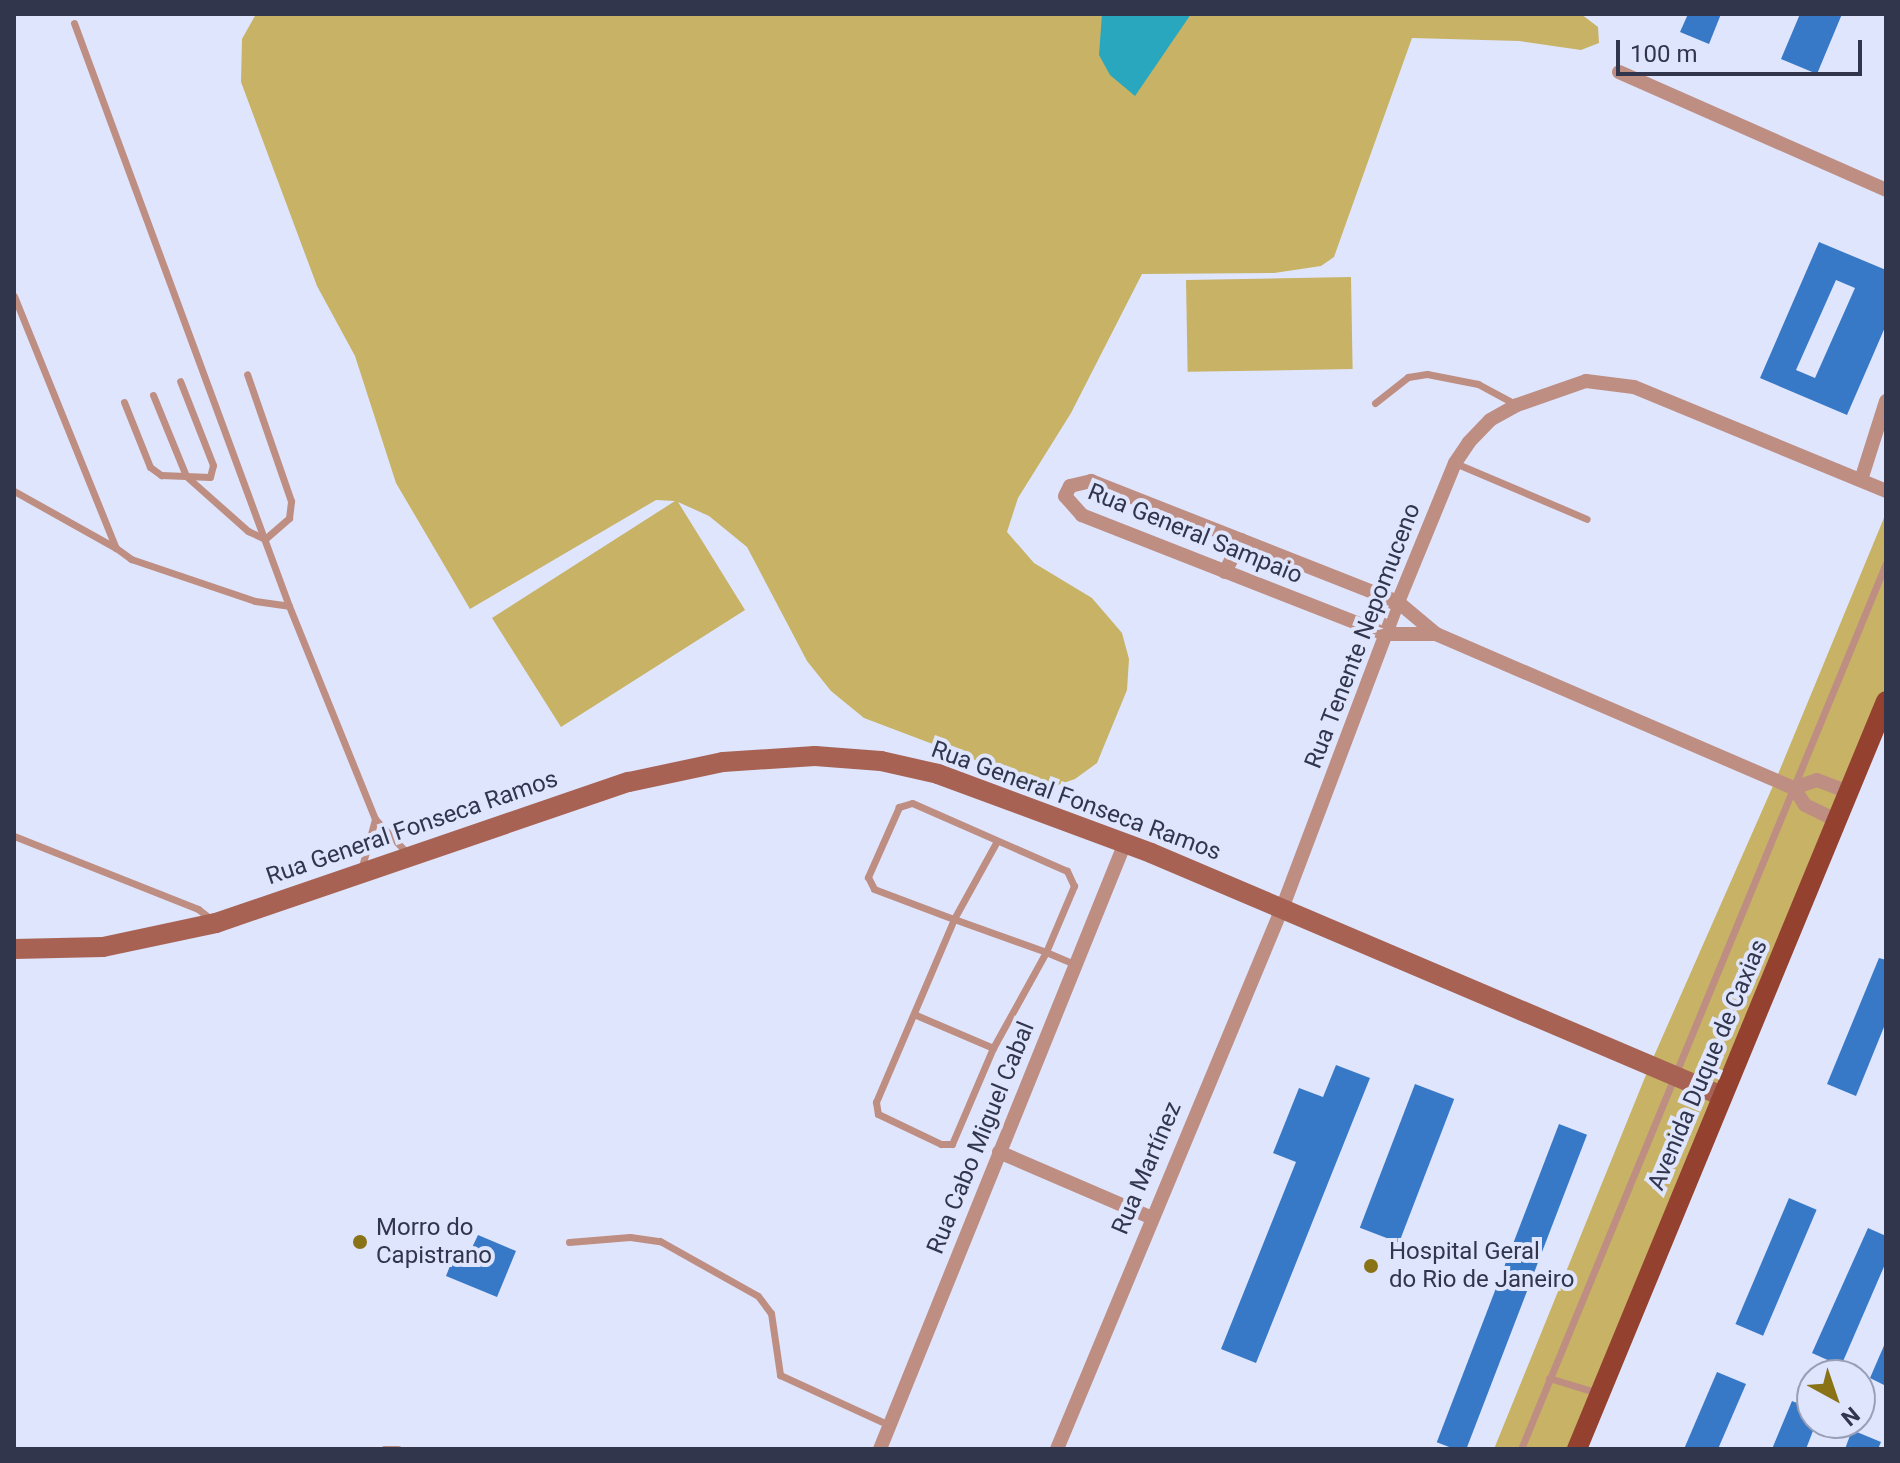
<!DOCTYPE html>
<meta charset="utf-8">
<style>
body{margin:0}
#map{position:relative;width:1900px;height:1463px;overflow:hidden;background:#dfe5fd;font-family:Roboto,sans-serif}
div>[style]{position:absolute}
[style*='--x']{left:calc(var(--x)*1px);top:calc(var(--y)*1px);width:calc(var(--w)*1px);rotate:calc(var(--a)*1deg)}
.green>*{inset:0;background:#c7b266;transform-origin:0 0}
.water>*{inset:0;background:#29a7be}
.building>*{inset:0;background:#3779c6;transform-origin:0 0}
.lane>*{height:7px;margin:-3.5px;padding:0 3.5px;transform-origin:3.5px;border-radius:3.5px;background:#be8e83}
.street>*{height:14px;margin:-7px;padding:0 7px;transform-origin:7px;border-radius:7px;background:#be8e83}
.secondary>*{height:20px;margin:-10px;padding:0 10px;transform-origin:10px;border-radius:10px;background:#a76253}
.primary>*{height:20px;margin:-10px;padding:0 10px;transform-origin:10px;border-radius:10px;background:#94412f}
.dots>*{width:22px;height:22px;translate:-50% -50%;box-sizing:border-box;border:4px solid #dfe5fd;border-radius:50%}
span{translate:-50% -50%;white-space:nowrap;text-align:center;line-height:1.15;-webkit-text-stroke:8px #dfe5fd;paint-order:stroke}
.street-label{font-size:24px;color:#31364d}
.poi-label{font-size:24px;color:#31364d}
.left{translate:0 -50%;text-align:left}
.frame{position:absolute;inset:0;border:16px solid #31364d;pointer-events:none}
.north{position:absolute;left:1796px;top:1359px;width:80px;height:80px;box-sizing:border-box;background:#dfe5fd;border:2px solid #999fb7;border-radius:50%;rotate:140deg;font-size:22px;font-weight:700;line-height:32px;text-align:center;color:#31364d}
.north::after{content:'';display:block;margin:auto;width:28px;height:36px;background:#8a7316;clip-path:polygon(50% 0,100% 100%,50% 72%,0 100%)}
.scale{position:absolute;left:1616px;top:40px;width:246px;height:36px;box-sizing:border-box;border:4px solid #31364d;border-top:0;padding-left:10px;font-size:24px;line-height:28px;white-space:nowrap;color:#31364d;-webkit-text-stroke:6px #dfe5fd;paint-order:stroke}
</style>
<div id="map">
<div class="green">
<i style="clip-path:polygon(256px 14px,1581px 14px,1598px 27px,1599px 43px,1581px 50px,1519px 41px,1412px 38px,1334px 257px,1321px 266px,1274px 273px,1142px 274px,1071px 413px,1018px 498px,1007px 532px,1034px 563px,1092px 598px,1122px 633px,1129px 659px,1127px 690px,1097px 763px,1075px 779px,1049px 788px,864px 718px,831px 691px,807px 661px,747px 547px,709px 516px,678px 502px,745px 610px,561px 727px,492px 618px,675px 501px,656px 500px,470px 609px,396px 483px,355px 356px,317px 286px,241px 82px,242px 39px)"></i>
<i style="left:1351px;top:277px;width:92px;height:165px;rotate:89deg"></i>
<i style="clip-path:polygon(1886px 513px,1886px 711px,1582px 1449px,1523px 1449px,1769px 847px,1521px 1449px,1494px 1449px,1650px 1065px,1776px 779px)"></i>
</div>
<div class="water">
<i style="clip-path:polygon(1102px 14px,1191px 14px,1135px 96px,1110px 75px,1099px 55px)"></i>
</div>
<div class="building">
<i style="clip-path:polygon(1688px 14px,1721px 14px,1709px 44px,1680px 32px)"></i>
<i style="clip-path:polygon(1800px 14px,1842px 14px,1817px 74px,1781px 59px)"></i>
<i style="clip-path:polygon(evenodd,1819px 242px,1886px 270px,1886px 325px,1847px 415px,1760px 378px,1819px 242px,1836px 280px,1855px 288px,1815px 378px,1796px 370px,1836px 280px)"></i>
<i style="clip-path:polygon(1879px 958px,1886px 960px,1886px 1022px,1856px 1096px,1827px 1084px)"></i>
<i style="clip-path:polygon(1336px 1065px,1370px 1078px,1256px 1363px,1221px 1349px,1296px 1162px,1273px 1153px,1299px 1088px,1323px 1097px)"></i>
<i style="left:1415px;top:1084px;width:42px;height:154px;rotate:21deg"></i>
<i style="left:1559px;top:1124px;width:30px;height:341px;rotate:21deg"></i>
<i style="left:1789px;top:1198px;width:30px;height:137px;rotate:23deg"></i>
<i style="clip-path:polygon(1868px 1228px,1886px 1236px,1886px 1262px,1841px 1366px,1812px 1353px)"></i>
<i style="clip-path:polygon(478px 1235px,516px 1251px,497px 1297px,446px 1276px,456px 1251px,468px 1256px)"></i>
<i style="clip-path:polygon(1886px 1341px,1886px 1386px,1870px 1378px)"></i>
<i style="clip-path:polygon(1717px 1372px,1746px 1384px,1718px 1449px,1684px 1449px)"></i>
<i style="clip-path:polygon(1792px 1401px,1812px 1409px,1812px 1423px,1816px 1423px,1806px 1449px,1772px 1449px)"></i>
<i style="clip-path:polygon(1852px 1430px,1881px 1442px,1878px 1449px,1845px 1449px)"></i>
</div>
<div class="lane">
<i style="--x:74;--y:23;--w:621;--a:69.76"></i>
<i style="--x:289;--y:606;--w:230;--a:68"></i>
<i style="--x:375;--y:819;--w:51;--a:46.6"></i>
<i style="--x:14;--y:296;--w:272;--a:68"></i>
<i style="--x:116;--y:548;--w:19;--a:36"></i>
<i style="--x:131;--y:559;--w:131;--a:18.7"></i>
<i style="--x:255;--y:601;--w:34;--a:8"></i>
<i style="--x:153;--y:395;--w:87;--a:67.8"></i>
<i style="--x:186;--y:476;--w:83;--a:41.6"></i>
<i style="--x:248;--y:531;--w:19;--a:25"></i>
<i style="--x:265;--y:539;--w:32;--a:-41"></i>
<i style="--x:289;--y:518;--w:17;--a:-83"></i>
<i style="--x:291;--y:501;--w:134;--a:-109.1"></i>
<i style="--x:124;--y:402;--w:70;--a:68.2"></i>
<i style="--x:150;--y:467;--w:14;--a:36"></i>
<i style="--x:161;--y:475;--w:49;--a:2.3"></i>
<i style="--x:210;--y:477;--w:12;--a:-76"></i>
<i style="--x:213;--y:465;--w:90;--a:-111.4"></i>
<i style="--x:1375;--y:403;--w:42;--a:-38.2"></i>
<i style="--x:1408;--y:377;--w:19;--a:-9"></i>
<i style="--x:1427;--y:374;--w:52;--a:11.1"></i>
<i style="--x:1478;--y:384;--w:44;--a:28.3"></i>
<i style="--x:1455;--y:463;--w:143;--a:23"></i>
<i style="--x:14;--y:491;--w:117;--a:29.2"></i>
<i style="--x:14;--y:836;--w:198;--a:21.6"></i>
<i style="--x:198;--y:909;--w:16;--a:38"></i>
<i style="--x:997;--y:841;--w:89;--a:118.9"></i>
<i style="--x:954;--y:919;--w:199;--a:113.1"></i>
<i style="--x:876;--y:1102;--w:12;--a:81"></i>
<i style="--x:878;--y:1114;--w:70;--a:25.5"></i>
<i style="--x:941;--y:1144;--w:11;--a:0"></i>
<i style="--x:952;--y:1144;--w:104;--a:-66.9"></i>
<i style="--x:993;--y:1048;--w:110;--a:-61.1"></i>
<i style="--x:1046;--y:952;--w:72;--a:-67"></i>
<i style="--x:1074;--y:886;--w:17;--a:-115"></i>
<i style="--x:1067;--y:871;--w:169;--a:-156.3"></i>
<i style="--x:912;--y:803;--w:14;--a:163"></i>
<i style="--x:899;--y:807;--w:77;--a:113.9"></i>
<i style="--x:868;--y:877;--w:13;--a:63"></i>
<i style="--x:874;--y:889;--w:85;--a:20.6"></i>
<i style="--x:954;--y:919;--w:98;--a:19.7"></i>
<i style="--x:1046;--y:952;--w:33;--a:23"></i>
<i style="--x:361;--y:870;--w:53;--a:-74.6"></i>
<i style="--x:916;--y:1015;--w:84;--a:23.2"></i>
<i style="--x:569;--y:1242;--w:61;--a:-4.7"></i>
<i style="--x:630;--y:1237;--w:30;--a:8"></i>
<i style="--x:660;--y:1241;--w:112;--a:29.3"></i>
<i style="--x:758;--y:1296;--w:21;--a:53"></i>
<i style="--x:771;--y:1313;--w:63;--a:81.7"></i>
<i style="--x:780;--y:1375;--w:120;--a:24.6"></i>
<i style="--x:1549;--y:1378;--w:51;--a:17"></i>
<i style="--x:384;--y:1449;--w:14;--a:0"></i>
<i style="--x:1521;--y:1449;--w:958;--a:-67.61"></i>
</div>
<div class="street">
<i style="--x:1619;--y:72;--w:292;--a:23.8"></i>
<i style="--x:1861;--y:480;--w:83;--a:-72.4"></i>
<i style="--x:1225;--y:572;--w:36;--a:-63"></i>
<i style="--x:1436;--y:634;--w:51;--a:180"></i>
<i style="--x:1385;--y:634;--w:326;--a:-158.6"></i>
<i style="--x:1082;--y:515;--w:25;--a:-132"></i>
<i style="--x:1065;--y:496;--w:11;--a:-63"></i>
<i style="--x:1070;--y:486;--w:22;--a:-13"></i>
<i style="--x:1091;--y:481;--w:330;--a:21.5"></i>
<i style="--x:1398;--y:602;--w:50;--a:40.1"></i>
<i style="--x:1436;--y:634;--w:390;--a:23.3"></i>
<i style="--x:1794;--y:788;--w:20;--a:57"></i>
<i style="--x:1805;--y:805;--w:34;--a:26"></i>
<i style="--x:1794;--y:788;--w:24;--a:-19"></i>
<i style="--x:1817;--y:780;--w:33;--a:21"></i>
<i style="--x:999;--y:1152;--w:164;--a:23.3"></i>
<i style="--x:880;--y:1449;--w:654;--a:-67.99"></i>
<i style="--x:1057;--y:1449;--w:588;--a:-67.4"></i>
<i style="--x:1283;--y:906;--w:325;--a:-69.3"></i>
<i style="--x:1398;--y:602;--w:150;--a:-67.7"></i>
<i style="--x:1455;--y:463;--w:25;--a:-56"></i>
<i style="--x:1469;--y:442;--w:30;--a:-46"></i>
<i style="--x:1490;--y:420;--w:31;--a:-29"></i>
<i style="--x:1517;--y:405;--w:73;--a:-19.2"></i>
<i style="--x:1586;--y:381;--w:48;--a:7.1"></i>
<i style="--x:1634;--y:387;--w:273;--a:22.4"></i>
</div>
<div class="secondary">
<i style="--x:14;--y:949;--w:89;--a:-1.3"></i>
<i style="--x:103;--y:947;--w:116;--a:-12"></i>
<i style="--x:216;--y:923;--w:436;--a:-18.9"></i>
<i style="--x:629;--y:782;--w:96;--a:-12"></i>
<i style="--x:723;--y:762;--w:92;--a:-3.7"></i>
<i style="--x:815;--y:756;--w:66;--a:4.3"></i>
<i style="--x:881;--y:761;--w:58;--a:12.8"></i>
<i style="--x:938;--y:774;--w:227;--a:20.3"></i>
<i style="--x:1151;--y:853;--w:621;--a:23.05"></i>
</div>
<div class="primary">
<i style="--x:1577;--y:1449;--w:809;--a:-67.55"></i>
</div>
<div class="dots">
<i style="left:360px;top:1242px;background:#8a7316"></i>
<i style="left:1371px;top:1266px;background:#8a7316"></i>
</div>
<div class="street-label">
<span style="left:1195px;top:534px;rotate:22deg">Rua General Sampaio</span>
<span style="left:1363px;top:636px;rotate:-69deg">Rua Tenente Nepomuceno</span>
<span style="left:1076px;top:801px;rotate:20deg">Rua General Fonseca Ramos</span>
<span style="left:412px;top:828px;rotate:-19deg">Rua General Fonseca Ramos</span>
<span style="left:1708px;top:1065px;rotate:-67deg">Avenida Duque de Caxias</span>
<span style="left:981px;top:1138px;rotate:-68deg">Rua Cabo Miguel Cabal</span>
<span style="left:1147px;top:1168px;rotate:-67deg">Rua Martínez</span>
</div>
<div class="poi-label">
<span class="left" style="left:376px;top:1242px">Morro do<br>Capistrano</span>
<span class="left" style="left:1389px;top:1266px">Hospital Geral<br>do Rio de Janeiro</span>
</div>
<div class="frame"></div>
<div class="north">N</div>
<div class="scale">100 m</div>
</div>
